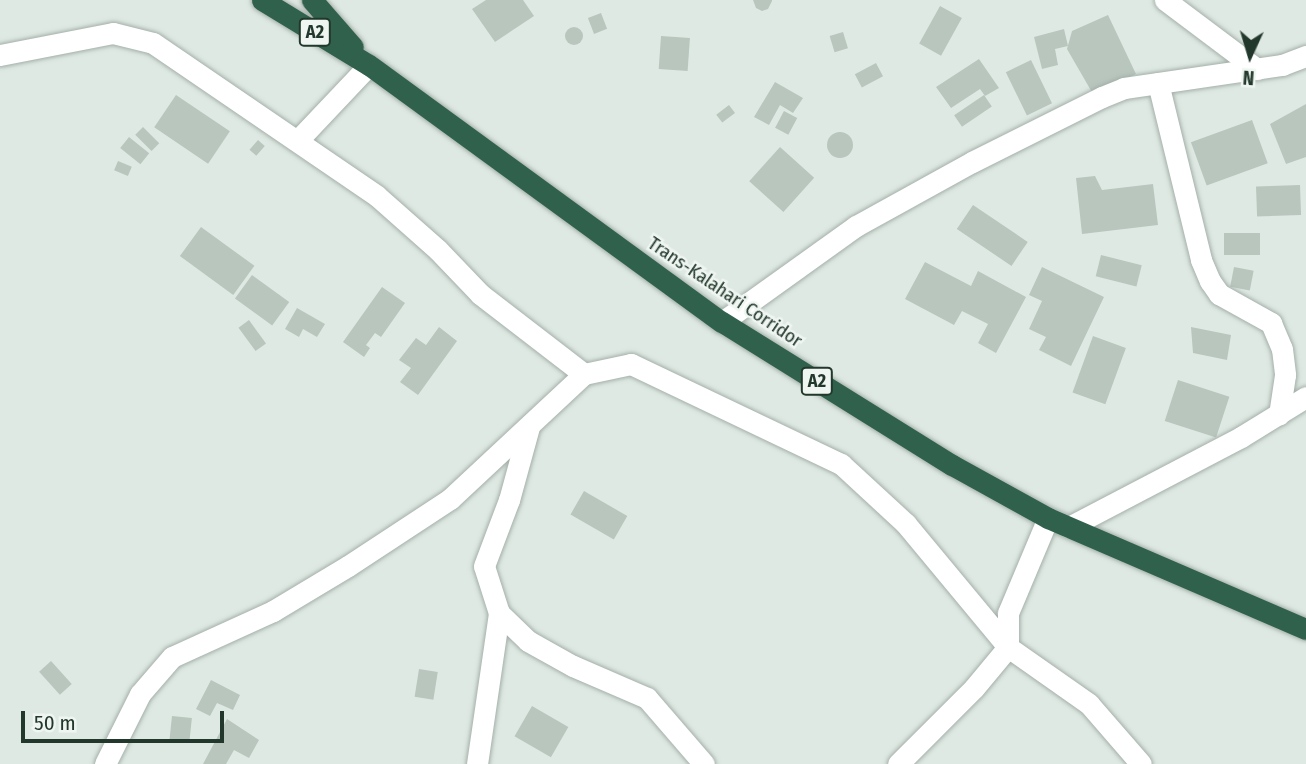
<!DOCTYPE html>
<style>
body{margin:0}
#map{position:relative;width:1306px;height:764px;overflow:hidden;background:#dfe9e3;font-family:"Fira Sans Condensed",sans-serif}
div>[style]{position:absolute}
[style*='--x']{left:calc(var(--x)*1px);top:calc(var(--y)*1px);width:calc(var(--w)*1px);rotate:calc(var(--a)*1deg)}
.building>*{inset:0;background:#b8c6be;transform-origin:0 0}
.round{border-radius:50%}
.roads{filter:drop-shadow(0 0 2px #a3b0a9) drop-shadow(0 0 2px #a3b0a9)}
.minor>*{height:21px;margin:-10.5px;padding:0 10.5px;transform-origin:10.5px;border-radius:10.5px;background:#fff}
.highway>*{height:21px;margin:-10.5px;padding:0 10.5px;transform-origin:10.5px;border-radius:10.5px;background:#30614d}
span{translate:-50% -50%;white-space:nowrap;text-align:center;line-height:1.15;-webkit-text-stroke:5px #eff6f1;paint-order:stroke}
.shield-label span{padding:2px 5px;background:#eff6f1;border:2px solid;border-radius:5px;-webkit-text-stroke-width:0}
.shield-label{font-size:18px;color:#22382d;font-weight:700}
.street-label{font-size:19px;color:#22382d}
.north{position:absolute;left:1215px;top:21px;width:70px;height:70px;-webkit-text-stroke:5px #eff6f1;paint-order:stroke;rotate:184deg;font-size:19px;font-weight:700;line-height:28px;text-align:center;color:#22382d}
.north::after{content:'';display:block;margin:auto;width:24px;height:32px;background:#22382d;clip-path:polygon(50% 0,100% 100%,50% 72%,0 100%)}
.scale{position:absolute;left:21px;top:711px;width:203px;height:32px;box-sizing:border-box;border:4px solid #22382d;border-top:0;padding-left:9px;font-size:21px;line-height:24px;white-space:nowrap;color:#22382d;-webkit-text-stroke:5px #eff6f1;paint-order:stroke}
</style>
<div id="map">
<div class="building">
<i style="clip-path:polygon(486px 0,523px 0,534px 16px,495px 42px,472px 9px)"></i>
<i style="clip-path:polygon(753px 0,772px 0,772px 1px,768px 9px,762px 11px,756px 8px)"></i>
<i style="left:940px;top:6px;width:25px;height:43px;rotate:29deg"></i>
<i style="left:601px;top:13px;width:17px;height:14px;rotate:69deg"></i>
<i style="clip-path:polygon(1108px 15px,1136px 74px,1093px 94px,1067px 49px,1072px 31px)"></i>
<i class="round" style="left:565px;top:27px;width:18px;height:18px"></i>
<i style="clip-path:polygon(1064px 29px,1068px 46px,1055px 49px,1058px 65px,1042px 69px,1034px 37px)"></i>
<i style="left:843px;top:32px;width:17px;height:14px;rotate:73deg"></i>
<i style="left:661px;top:36px;width:29px;height:33px;rotate:4deg"></i>
<i style="clip-path:polygon(979px 59px,999px 88px,985px 96px,980px 89px,951px 108px,936px 87px)"></i>
<i style="left:1031px;top:60px;width:48px;height:28px;rotate:64deg"></i>
<i style="left:876px;top:63px;width:15px;height:24px;rotate:62deg"></i>
<i style="clip-path:polygon(775px 82px,803px 98px,793px 113px,780px 105px,769px 125px,754px 117px)"></i>
<i style="left:176px;top:95px;width:65px;height:39px;rotate:34deg"></i>
<i style="left:984px;top:95px;width:14px;height:36px;rotate:56deg"></i>
<i style="clip-path:polygon(1306px 104px,1306px 157px,1286px 164px,1270px 124px)"></i>
<i style="left:729px;top:105px;width:10px;height:16px;rotate:53deg"></i>
<i style="left:784px;top:111px;width:15px;height:19px;rotate:28deg"></i>
<i style="left:1252px;top:120px;width:46px;height:65px;rotate:70deg"></i>
<i style="left:143px;top:127px;width:23px;height:11px;rotate:45deg"></i>
<i class="round" style="left:827px;top:132px;width:26px;height:26px"></i>
<i style="left:129px;top:137px;width:26px;height:14px;rotate:39deg"></i>
<i style="left:258px;top:140px;width:9px;height:13px;rotate:41deg"></i>
<i style="left:780px;top:147px;width:46px;height:46px;rotate:42deg"></i>
<i style="left:118px;top:161px;width:15px;height:10px;rotate:23deg"></i>
<i style="clip-path:polygon(1095px 176px,1102px 190px,1153px 184px,1158px 225px,1082px 234px,1076px 178px)"></i>
<i style="left:1300px;top:185px;width:30px;height:44px;rotate:88deg"></i>
<i style="left:973px;top:205px;width:66px;height:29px;rotate:34deg"></i>
<i style="left:201px;top:227px;width:66px;height:36px;rotate:36deg"></i>
<i style="left:1224px;top:233px;width:36px;height:22px"></i>
<i style="left:1101px;top:255px;width:42px;height:22px;rotate:14deg"></i>
<i style="clip-path:polygon(925px 262px,971px 286px,978px 271px,1026px 297px,996px 353px,978px 343px,988px 324px,962px 311px,954px 325px,905px 299px)"></i>
<i style="clip-path:polygon(1042px 267px,1104px 297px,1071px 366px,1039px 350px,1046px 337px,1029px 329px,1042px 301px,1029px 295px)"></i>
<i style="left:1234px;top:267px;width:20px;height:20px;rotate:11deg"></i>
<i style="left:252px;top:275px;width:46px;height:29px;rotate:36deg"></i>
<i style="clip-path:polygon(382px 287px,405px 303px,381px 337px,375px 333px,366px 345px,370px 348px,364px 357px,343px 342px)"></i>
<i style="clip-path:polygon(297px 308px,325px 324px,317px 337px,303px 329px,299px 337px,285px 329px)"></i>
<i style="left:249px;top:320px;width:29px;height:13px;rotate:54deg"></i>
<i style="clip-path:polygon(439px 327px,457px 341px,418px 395px,400px 382px,411px 368px,399px 360px,416px 338px,426px 345px)"></i>
<i style="clip-path:polygon(1191px 327px,1231px 335px,1227px 360px,1193px 353px)"></i>
<i style="left:1093px;top:336px;width:35px;height:60px;rotate:20deg"></i>
<i style="left:1178px;top:380px;width:54px;height:43px;rotate:18deg"></i>
<i style="left:584px;top:491px;width:50px;height:27px;rotate:30deg"></i>
<i style="left:51px;top:661px;width:31px;height:16px;rotate:48deg"></i>
<i style="left:419px;top:669px;width:19px;height:28px;rotate:9deg"></i>
<i style="clip-path:polygon(211px 680px,240px 695px,233px 710px,217px 703px,210px 716px,196px 709px)"></i>
<i style="left:532px;top:706px;width:42px;height:35px;rotate:30deg"></i>
<i style="left:172px;top:716px;width:20px;height:25px;rotate:6deg"></i>
<i style="clip-path:polygon(227px 719px,259px 740px,249px 758px,234px 750px,226px 764px,203px 764px)"></i>
</div>
<div class="roads">
<div class="minor">
<i style="--x:1165;--y:0;--w:115;--a:36.9"></i>
<i style="--x:0;--y:55;--w:115;--a:-11"></i>
<i style="--x:113;--y:33;--w:41;--a:14"></i>
<i style="--x:153;--y:43;--w:271;--a:34.3"></i>
<i style="--x:377;--y:196;--w:81;--a:41.5"></i>
<i style="--x:438;--y:250;--w:61;--a:46.3"></i>
<i style="--x:480;--y:294;--w:131;--a:37.6"></i>
<i style="--x:1158;--y:83;--w:182;--a:76.3"></i>
<i style="--x:1201;--y:260;--w:23;--a:67"></i>
<i style="--x:1210;--y:281;--w:16;--a:55"></i>
<i style="--x:1219;--y:294;--w:60;--a:29.1"></i>
<i style="--x:1271;--y:323;--w:28;--a:67"></i>
<i style="--x:1282;--y:349;--w:26;--a:83"></i>
<i style="--x:1285;--y:375;--w:40;--a:98.5"></i>
<i style="--x:299;--y:139;--w:102;--a:-46.6"></i>
<i style="--x:722;--y:322;--w:165;--a:-35.6"></i>
<i style="--x:856;--y:226;--w:132;--a:-28.9"></i>
<i style="--x:972;--y:162;--w:145;--a:-26.6"></i>
<i style="--x:1102;--y:97;--w:24;--a:-22"></i>
<i style="--x:1124;--y:88;--w:160;--a:-8.3"></i>
<i style="--x:1282;--y:65;--w:26;--a:-21"></i>
<i style="--x:1069;--y:527;--w:194;--a:-27.6"></i>
<i style="--x:1241;--y:437;--w:76;--a:-31.6"></i>
<i style="--x:499;--y:613;--w:40;--a:44"></i>
<i style="--x:528;--y:641;--w:51;--a:29.1"></i>
<i style="--x:573;--y:666;--w:81;--a:23.4"></i>
<i style="--x:647;--y:698;--w:87;--a:49.2"></i>
<i style="--x:105;--y:764;--w:78;--a:-63.4"></i>
<i style="--x:140;--y:694;--w:49;--a:-49.1"></i>
<i style="--x:172;--y:657;--w:111;--a:-24.5"></i>
<i style="--x:273;--y:611;--w:87;--a:-31"></i>
<i style="--x:348;--y:566;--w:122;--a:-33.3"></i>
<i style="--x:450;--y:499;--w:183;--a:-43"></i>
<i style="--x:584;--y:374;--w:48;--a:-12"></i>
<i style="--x:631;--y:364;--w:233;--a:25.5"></i>
<i style="--x:841;--y:464;--w:88;--a:42.7"></i>
<i style="--x:906;--y:524;--w:160;--a:50.3"></i>
<i style="--x:1008;--y:647;--w:99;--a:35.1"></i>
<i style="--x:1089;--y:704;--w:79;--a:49.1"></i>
<i style="--x:477;--y:764;--w:153;--a:-81.7"></i>
<i style="--x:499;--y:613;--w:49;--a:-107.7"></i>
<i style="--x:484;--y:566;--w:71;--a:-69.3"></i>
<i style="--x:509;--y:500;--w:76;--a:-74.7"></i>
<i style="--x:898;--y:764;--w:107;--a:-45"></i>
<i style="--x:974;--y:688;--w:53;--a:-50.3"></i>
<i style="--x:1008;--y:647;--w:34;--a:-90"></i>
<i style="--x:1008;--y:613;--w:103;--a:-67.2"></i>
</div>
<div class="highway">
<i style="--x:262;--y:0;--w:125;--a:31.3"></i>
<i style="--x:369;--y:65;--w:437;--a:36.1"></i>
<i style="--x:722;--y:322;--w:271;--a:31.9"></i>
<i style="--x:952;--y:465;--w:110;--a:28.9"></i>
<i style="--x:1048;--y:518;--w:281;--a:23.3"></i>
<i style="--x:312;--y:0;--w:62;--a:48.9"></i>
</div>
</div>
<div class="shield-label">
<span style="left:315px;top:32px">A2</span>
<span style="left:817px;top:381px">A2</span>
</div>
<div class="street-label">
<span style="left:725px;top:292px;rotate:34deg">Trans-Kalahari Corridor</span>
</div>
<div class="north">N</div>
<div class="scale">50 m</div>
</div>
